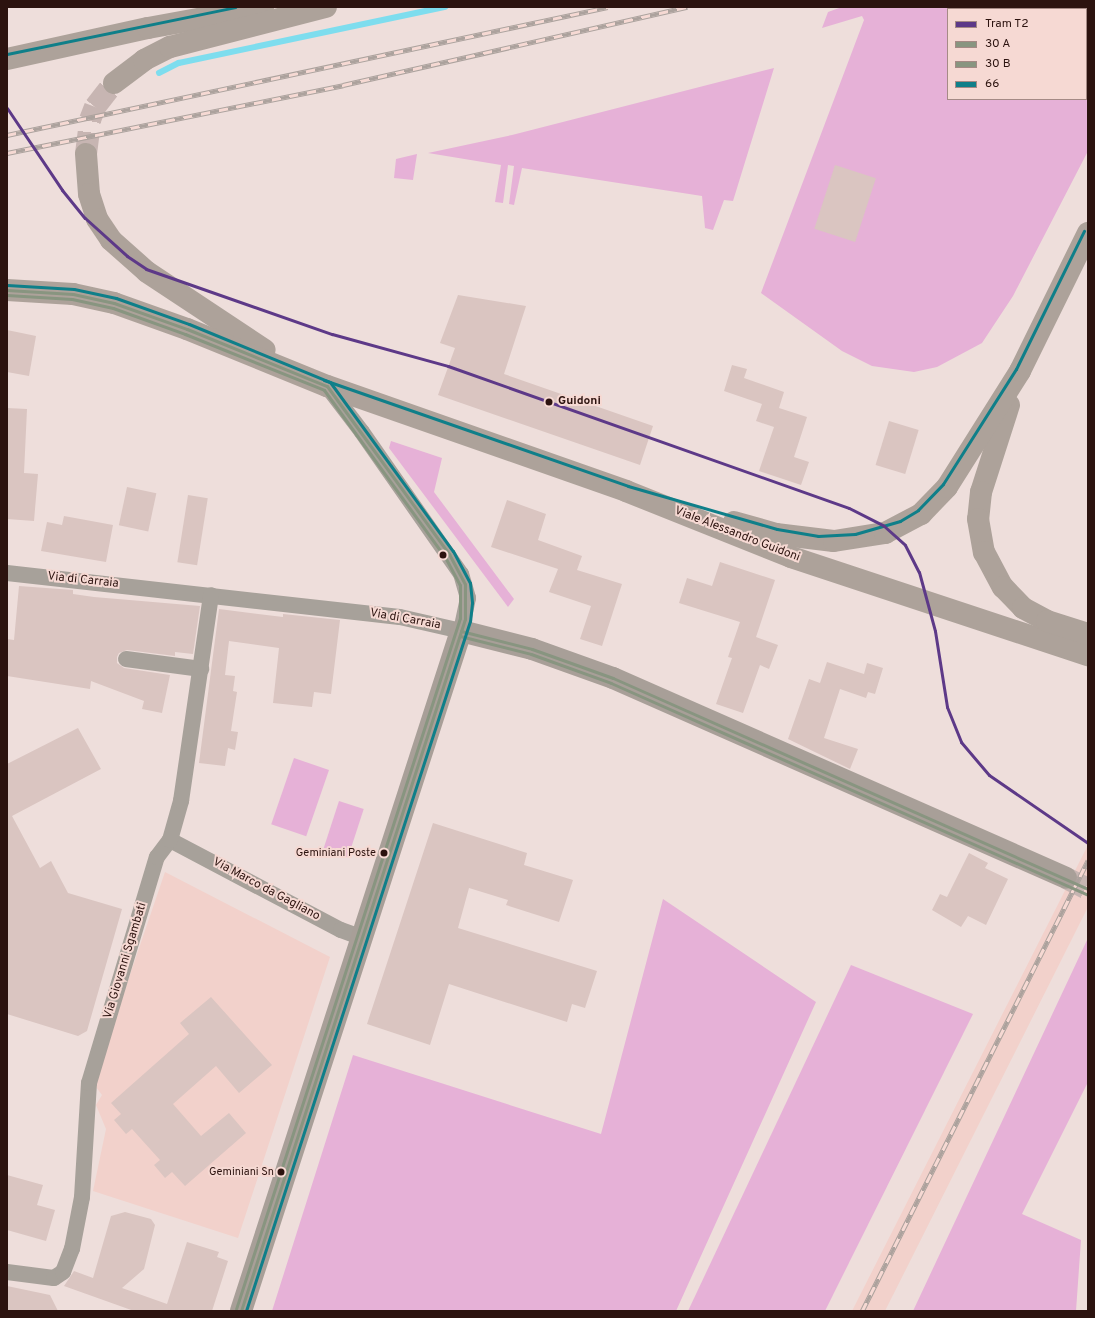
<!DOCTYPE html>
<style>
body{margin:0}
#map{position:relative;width:1095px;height:1318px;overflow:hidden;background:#eededb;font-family:Overpass,sans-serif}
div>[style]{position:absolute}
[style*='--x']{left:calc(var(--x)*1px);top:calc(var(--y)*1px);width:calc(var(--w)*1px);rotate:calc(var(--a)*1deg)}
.built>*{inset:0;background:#f2d1cb}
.green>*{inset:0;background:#e6b1d7;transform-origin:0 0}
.stream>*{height:5.5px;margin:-2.75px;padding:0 2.75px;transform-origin:2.75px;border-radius:2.75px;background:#7eddee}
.building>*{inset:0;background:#dac5c1;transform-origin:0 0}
.secondary-tunnel>*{height:22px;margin-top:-11px;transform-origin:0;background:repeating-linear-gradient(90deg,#c7b5b2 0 22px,transparent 0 33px)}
.primary-tunnel>*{height:22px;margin-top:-11px;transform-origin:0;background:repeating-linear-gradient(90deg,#c7b5b2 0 22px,transparent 0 33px)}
.street>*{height:16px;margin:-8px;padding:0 8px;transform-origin:8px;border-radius:8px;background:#a7a19a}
.secondary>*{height:22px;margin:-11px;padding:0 11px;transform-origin:11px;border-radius:11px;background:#a89f98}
.primary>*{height:22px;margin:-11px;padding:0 11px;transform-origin:11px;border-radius:11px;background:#ada29a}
.rail>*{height:4.5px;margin-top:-2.25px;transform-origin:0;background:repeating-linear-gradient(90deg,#f6d9d3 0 9px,#aca29d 0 18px);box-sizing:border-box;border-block:1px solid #aca29d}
.bus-1>*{height:3px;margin:-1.5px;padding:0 1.5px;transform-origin:1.5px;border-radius:1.5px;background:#889580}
.bus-2>*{height:3px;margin:-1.5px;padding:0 1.5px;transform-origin:1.5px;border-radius:1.5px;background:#889580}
.bus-3>*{height:3px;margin:-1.5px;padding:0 1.5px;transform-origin:1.5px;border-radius:1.5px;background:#0f7f89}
.tram-1>*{height:3px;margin:-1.5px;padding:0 1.5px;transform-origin:1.5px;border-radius:1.5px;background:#5d3988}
.dots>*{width:11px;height:11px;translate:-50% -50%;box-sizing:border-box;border:2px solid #f6d9d3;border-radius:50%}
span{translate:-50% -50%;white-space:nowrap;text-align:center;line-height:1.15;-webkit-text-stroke:4px #f6d9d3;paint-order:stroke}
.bus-label{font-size:11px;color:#2c130f}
.right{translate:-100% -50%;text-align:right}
.stop-label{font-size:12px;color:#2c130f;font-weight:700}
.left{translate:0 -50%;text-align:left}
.street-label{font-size:12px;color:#2c130f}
.frame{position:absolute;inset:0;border:8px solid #2c130f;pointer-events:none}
.legend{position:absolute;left:947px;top:8px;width:140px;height:92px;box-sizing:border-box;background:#f6d9d3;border:1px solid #a58a85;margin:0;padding:5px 7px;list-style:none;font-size:12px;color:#2c130f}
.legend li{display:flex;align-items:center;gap:8px;height:20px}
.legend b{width:20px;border:1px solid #a58a85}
</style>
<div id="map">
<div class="built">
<i style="clip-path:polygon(1088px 845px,1088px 907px,885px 1311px,852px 1311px)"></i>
<i style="clip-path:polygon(165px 872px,330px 957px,238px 1238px,93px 1191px,106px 1129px,96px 1105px,102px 1095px,93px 1083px)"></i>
</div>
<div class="green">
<i style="clip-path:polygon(evenodd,842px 7px,1088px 7px,1088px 151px,1013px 296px,982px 343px,937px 367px,914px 372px,872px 366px,842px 351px,761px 293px,864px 20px,862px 16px,822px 28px,828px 12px,842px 7px,948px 9px,1086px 9px,1086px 99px,948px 99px,948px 9px)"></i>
<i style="clip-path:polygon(774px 68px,733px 201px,724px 200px,713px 230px,705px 228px,702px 196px,522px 168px,514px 205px,509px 204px,514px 166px,508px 165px,503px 203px,495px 202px,501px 165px,428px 153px,512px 135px)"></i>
<i style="clip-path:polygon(417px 154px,413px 180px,394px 178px,396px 159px)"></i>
<i style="clip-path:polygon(391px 441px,442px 458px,434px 492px,514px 599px,508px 607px,389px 448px)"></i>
<i style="left:294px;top:758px;width:37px;height:70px;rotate:19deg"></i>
<i style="left:339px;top:801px;width:26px;height:51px;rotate:18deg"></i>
<i style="clip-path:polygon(663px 899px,816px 1002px,676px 1311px,272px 1311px,353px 1055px,601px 1134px)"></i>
<i style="clip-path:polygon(1088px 938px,1088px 1082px,1022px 1214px,1081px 1240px,1076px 1311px,913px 1311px)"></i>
<i style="clip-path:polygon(851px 965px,973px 1014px,825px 1311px,688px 1311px)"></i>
</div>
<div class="stream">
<i style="--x:159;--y:73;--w:22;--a:-27"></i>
<i style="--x:179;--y:63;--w:272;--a:-11.9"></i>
</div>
<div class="building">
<i style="left:835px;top:165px;width:43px;height:67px;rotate:18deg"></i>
<i style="clip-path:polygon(458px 295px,526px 306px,504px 374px,653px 426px,640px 465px,438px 395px,455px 348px,440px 343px)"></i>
<i style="clip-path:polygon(7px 330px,36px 336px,29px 376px,7px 372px)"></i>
<i style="clip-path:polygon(732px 365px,747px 369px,744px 378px,784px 392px,779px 408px,807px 417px,794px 457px,809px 462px,801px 485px,759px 471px,774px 427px,756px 421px,762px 404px,724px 391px)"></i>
<i style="clip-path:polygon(7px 408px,27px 409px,24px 473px,38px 474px,34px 521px,7px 519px)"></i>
<i style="left:889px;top:421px;width:31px;height:46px;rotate:17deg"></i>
<i style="left:127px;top:487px;width:30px;height:39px;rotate:12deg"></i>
<i style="left:188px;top:495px;width:20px;height:68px;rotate:9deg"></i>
<i style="clip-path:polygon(507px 500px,546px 514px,538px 540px,582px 556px,577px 570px,622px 584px,602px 646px,580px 639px,591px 606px,549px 592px,558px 569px,491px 547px)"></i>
<i style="clip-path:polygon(64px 516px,113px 525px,106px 562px,41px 551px,47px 522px,62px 525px)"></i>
<i style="clip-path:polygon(720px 562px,775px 580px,756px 637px,778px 645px,769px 669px,760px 665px,743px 713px,716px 704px,732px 658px,728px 657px,740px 622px,679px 603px,687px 578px,712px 586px)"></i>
<i style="clip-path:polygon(19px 586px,73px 590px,73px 594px,94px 597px,200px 606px,193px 654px,175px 652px,175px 656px,127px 650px,119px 653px,117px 657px,117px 663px,124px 668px,170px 675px,162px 713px,142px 709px,144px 701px,91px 681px,90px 689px,7px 676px,7px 639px,14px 640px)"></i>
<i style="clip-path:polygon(219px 609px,283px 617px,283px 614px,340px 620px,331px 694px,314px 692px,312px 707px,273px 703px,279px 648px,229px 641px,225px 675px,235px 676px,233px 691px,237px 692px,231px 731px,238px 732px,235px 750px,228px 748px,225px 766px,199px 763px)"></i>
<i style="clip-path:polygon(827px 662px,864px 674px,867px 663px,883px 668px,875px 694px,868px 692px,866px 698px,840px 689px,824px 738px,858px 749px,850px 769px,788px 739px,809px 679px,820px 683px)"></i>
<i style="clip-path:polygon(78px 728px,101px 769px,12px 816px,40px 868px,51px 861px,68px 893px,122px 909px,87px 1031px,78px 1036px,7px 1014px,7px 764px)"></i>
<i style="clip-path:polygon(433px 823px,527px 853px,524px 865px,573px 880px,559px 922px,506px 905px,508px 900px,469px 888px,458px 928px,597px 971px,585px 1008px,572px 1004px,567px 1022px,449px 984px,430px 1045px,367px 1024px)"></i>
<i style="clip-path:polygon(969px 853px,988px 863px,985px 868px,1008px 879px,986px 925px,968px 916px,961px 927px,932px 910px,940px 894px,947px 897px)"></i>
<i style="clip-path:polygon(211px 997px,272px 1065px,239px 1093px,216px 1066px,173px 1104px,201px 1136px,229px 1113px,246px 1133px,185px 1186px,172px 1172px,165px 1178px,154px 1165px,160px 1160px,132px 1129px,126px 1134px,114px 1120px,121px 1114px,111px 1103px,189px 1034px,180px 1023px)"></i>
<i style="clip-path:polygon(7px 1175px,43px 1185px,37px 1205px,55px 1210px,46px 1241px,7px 1230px)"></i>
<i style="clip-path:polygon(125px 1212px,151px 1219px,155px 1225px,144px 1269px,122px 1288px,167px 1304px,187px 1242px,219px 1252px,217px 1257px,228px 1261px,212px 1311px,134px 1311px,64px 1286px,74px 1271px,93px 1278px,111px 1216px)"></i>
<i style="clip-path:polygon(7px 1286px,50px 1295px,58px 1311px,7px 1311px)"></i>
</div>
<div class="secondary-tunnel">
<i style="--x:1066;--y:878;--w:25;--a:27"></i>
</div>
<div class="primary-tunnel">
<i style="--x:86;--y:154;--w:34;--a:-83"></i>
<i style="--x:90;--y:120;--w:14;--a:-69"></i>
<i style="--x:95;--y:107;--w:31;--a:-52"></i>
</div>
<div class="street">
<i style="--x:7;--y:573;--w:395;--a:6.4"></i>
<i style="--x:400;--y:617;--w:63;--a:12.9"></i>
<i style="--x:461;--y:631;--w:34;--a:-78"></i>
<i style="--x:468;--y:598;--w:25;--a:-106"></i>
<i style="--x:461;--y:574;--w:173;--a:-124.9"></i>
<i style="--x:362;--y:432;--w:58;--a:-127.3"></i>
<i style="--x:126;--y:659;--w:76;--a:7.6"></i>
<i style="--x:170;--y:840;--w:193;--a:27.8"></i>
<i style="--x:341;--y:930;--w:23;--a:20"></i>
<i style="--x:7;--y:1272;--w:47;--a:7.3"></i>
<i style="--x:54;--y:1278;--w:11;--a:-34"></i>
<i style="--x:63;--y:1272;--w:25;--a:-69"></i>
<i style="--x:72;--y:1249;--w:53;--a:-79.1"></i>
<i style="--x:82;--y:1197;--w:114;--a:-86.5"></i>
<i style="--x:89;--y:1083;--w:236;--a:-73.3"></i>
<i style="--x:157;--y:857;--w:21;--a:-53"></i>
<i style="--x:170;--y:840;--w:41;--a:-74.2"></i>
<i style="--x:181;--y:801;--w:208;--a:-81.7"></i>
</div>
<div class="secondary">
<i style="--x:241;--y:1311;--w:715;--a:-72.07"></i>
<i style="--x:461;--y:631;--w:73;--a:14.2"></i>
<i style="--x:532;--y:649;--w:86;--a:19.7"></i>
<i style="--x:613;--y:678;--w:495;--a:23.8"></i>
</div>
<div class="primary">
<i style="--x:7;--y:59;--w:144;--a:-12.4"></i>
<i style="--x:148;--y:28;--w:117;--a:-10.3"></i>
<i style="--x:114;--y:83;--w:38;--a:-37"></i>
<i style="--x:144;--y:60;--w:29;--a:-27"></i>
<i style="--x:170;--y:47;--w:161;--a:-14.4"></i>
<i style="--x:86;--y:154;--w:40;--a:85.7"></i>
<i style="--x:89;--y:194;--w:26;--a:72"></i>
<i style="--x:97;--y:219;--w:25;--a:56"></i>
<i style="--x:111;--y:240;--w:48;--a:41.6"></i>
<i style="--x:147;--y:272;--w:141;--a:33.5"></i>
<i style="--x:7;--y:290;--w:66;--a:3.5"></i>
<i style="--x:73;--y:294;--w:42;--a:12.4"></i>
<i style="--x:114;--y:303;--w:77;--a:19.6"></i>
<i style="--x:187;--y:329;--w:151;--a:22.2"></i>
<i style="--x:327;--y:386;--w:317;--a:19.3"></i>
<i style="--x:626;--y:491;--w:178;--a:21.8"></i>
<i style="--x:791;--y:557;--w:313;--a:18.3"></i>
<i style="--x:1009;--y:405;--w:91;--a:107.8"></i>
<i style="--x:981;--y:492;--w:27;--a:96"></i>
<i style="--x:978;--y:519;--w:34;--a:80"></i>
<i style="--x:984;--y:552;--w:40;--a:62"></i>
<i style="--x:1003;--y:587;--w:29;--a:46"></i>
<i style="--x:1023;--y:608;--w:27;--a:28"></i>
<i style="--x:1047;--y:621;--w:43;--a:17.6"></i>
<i style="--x:734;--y:522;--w:44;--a:15.9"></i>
<i style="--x:776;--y:534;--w:58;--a:6.9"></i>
<i style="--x:834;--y:541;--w:52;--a:-8.9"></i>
<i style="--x:885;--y:533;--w:41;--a:-27.8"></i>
<i style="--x:921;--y:514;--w:37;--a:-46"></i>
<i style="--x:947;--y:487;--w:137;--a:-57.8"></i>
<i style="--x:1020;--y:371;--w:154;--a:-63.8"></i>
</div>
<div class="rail">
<i style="--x:7;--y:135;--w:614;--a:-12.02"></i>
<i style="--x:7;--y:153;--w:343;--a:-11.4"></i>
<i style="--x:343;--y:85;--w:353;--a:-12.8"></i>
<i style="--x:862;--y:1311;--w:504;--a:-63.38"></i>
</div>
<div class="bus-1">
<i style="--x:7;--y:290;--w:66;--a:3.5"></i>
<i style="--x:73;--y:294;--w:42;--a:12.4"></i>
<i style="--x:114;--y:303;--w:77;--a:19.6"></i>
<i style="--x:187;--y:329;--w:151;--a:22.2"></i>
<i style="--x:327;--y:386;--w:208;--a:54"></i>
<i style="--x:449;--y:554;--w:34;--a:62"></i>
<i style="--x:465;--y:584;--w:35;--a:90"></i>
<i style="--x:465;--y:619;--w:727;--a:107.94"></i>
<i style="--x:461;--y:631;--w:73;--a:14.2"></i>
<i style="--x:532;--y:649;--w:86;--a:19.7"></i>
<i style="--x:613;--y:678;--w:520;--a:23.95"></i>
</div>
<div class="bus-2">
<i style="--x:7;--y:295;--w:65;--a:3.5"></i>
<i style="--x:72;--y:299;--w:42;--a:12.4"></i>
<i style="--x:113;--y:308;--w:77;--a:19.9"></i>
<i style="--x:185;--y:334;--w:150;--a:21.9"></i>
<i style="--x:324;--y:390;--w:206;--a:54.1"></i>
<i style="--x:445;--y:557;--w:32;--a:62"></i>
<i style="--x:460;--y:585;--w:33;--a:90"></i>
<i style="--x:460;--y:618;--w:726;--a:107.96"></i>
<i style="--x:460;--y:636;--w:73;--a:14.2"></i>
<i style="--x:531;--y:654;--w:85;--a:19.9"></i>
<i style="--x:611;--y:683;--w:520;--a:23.95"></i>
</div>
<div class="bus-3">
<i style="--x:7;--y:54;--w:233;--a:-11.6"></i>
<i style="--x:7;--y:285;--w:67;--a:3.4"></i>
<i style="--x:74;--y:289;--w:43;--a:12.1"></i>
<i style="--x:116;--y:298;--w:77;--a:19.6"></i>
<i style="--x:189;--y:324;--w:152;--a:22.4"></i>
<i style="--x:330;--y:382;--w:209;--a:54"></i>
<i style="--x:453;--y:551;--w:36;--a:62"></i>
<i style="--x:470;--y:583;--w:20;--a:84"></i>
<i style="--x:472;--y:603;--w:18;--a:96"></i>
<i style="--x:470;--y:621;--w:725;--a:107.99"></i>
<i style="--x:324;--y:380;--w:322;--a:19.2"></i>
<i style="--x:628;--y:486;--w:155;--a:16.1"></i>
<i style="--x:777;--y:529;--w:42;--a:9.7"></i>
<i style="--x:818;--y:536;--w:37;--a:-3"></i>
<i style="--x:855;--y:534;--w:47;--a:-16.1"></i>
<i style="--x:900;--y:521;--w:21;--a:-31"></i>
<i style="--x:918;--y:510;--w:36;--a:-46"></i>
<i style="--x:943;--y:484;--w:136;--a:-57.6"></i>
<i style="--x:1016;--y:369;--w:154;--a:-63.8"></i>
</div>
<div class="tram-1">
<i style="--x:7;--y:108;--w:99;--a:56.1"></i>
<i style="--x:62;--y:190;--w:36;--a:51"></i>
<i style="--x:85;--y:218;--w:57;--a:42.1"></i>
<i style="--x:127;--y:256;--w:23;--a:34"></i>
<i style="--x:146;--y:269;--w:197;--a:19.3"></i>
<i style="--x:332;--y:334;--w:120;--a:15.4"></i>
<i style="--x:448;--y:366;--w:425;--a:19.5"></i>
<i style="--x:849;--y:508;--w:39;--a:27"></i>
<i style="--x:884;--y:526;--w:28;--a:42"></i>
<i style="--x:905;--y:545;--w:30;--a:63"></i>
<i style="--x:919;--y:572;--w:61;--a:74.8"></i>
<i style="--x:935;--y:631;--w:77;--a:81"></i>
<i style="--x:947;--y:707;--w:38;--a:68"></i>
<i style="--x:961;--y:742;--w:43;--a:49.7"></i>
<i style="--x:989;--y:775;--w:120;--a:34.5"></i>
</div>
<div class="dots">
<i style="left:549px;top:402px;background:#2c130f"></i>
<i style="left:443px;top:555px;background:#2c130f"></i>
<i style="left:384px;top:853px;background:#2c130f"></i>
<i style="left:281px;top:1172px;background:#2c130f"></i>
</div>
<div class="bus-label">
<span class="right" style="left:376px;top:853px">Geminiani Poste</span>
<span class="right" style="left:274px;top:1172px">Geminiani Sn</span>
</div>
<div class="stop-label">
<span class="left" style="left:558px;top:402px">Guidoni</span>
</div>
<div class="street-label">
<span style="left:737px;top:535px;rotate:21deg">Viale Alessandro Guidoni</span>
<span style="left:83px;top:581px;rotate:6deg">Via di Carraia</span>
<span style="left:405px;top:620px;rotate:10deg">Via di Carraia</span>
<span style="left:266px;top:890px;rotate:28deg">Via Marco da Gagliano</span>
<span style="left:126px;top:961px;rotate:-73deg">Via Giovanni Sgambati</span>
</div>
<div class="frame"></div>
<ul class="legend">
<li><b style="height:5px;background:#5d3988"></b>Tram T2</li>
<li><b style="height:5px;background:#889580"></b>30 A</li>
<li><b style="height:5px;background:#889580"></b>30 B</li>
<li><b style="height:5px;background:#0f7f89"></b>66</li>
</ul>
</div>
